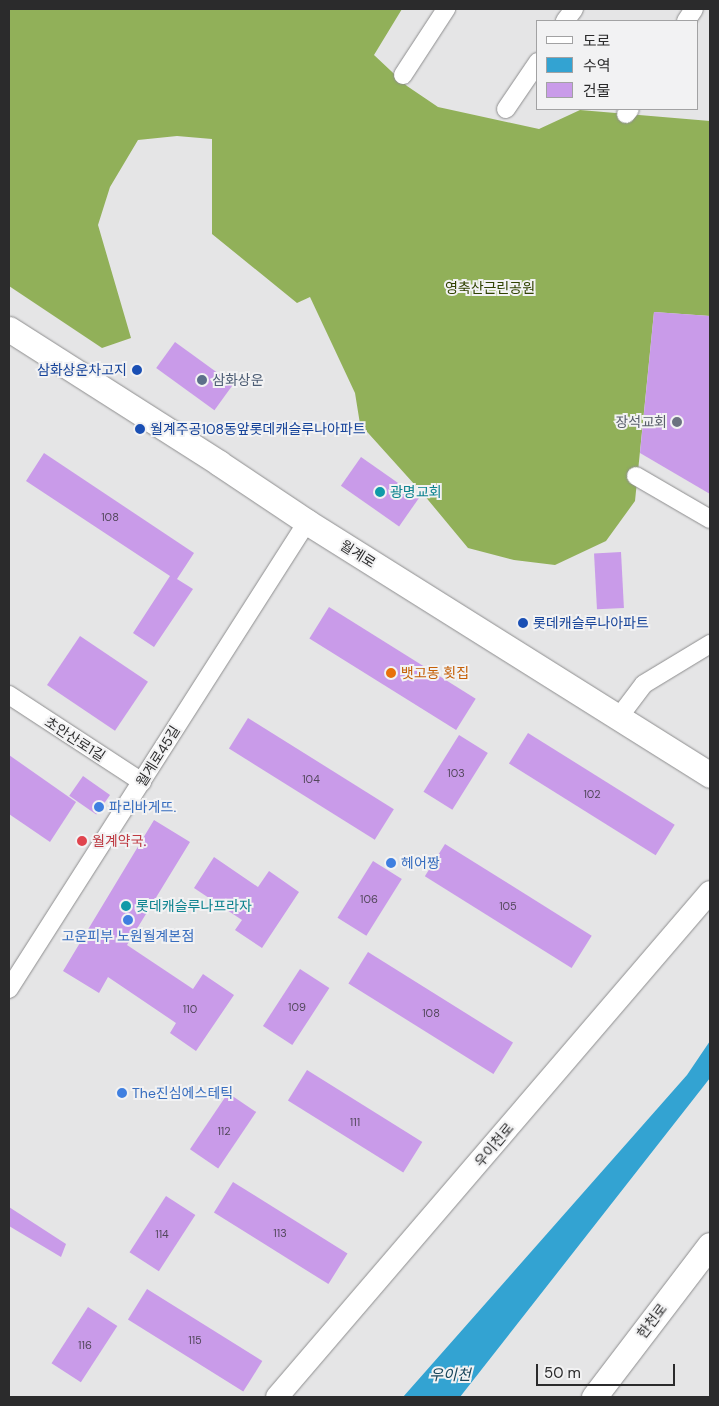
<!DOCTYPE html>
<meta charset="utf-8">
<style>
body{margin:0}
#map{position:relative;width:719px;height:1406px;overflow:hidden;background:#e5e5e6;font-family:"DM Sans","Noto Sans KR",sans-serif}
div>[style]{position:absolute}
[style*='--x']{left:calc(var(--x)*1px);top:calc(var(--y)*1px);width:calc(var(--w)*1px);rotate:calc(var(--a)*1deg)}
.forest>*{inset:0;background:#91b059}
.water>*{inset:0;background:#33a3d2}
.building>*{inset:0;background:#c99be9;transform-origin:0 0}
.roads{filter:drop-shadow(0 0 1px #8d8d8e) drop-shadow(0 0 1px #8d8d8e)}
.minor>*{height:18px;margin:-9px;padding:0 9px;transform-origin:9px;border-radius:9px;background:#fff}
.tertiary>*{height:22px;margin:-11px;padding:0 11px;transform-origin:11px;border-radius:11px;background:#fff}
.secondary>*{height:25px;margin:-12.5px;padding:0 12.5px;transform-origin:12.5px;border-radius:12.5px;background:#fff}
.dots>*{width:14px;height:14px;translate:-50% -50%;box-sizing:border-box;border:2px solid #f2f2f3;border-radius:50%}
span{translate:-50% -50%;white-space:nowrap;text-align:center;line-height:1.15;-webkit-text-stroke:4px #f2f2f3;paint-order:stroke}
.number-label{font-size:11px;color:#52475b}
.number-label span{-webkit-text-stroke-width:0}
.park-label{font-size:14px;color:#304200}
.transit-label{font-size:14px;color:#164399}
.right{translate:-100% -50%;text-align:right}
.left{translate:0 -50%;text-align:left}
.service-label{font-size:14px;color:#4e5e75}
.worship-label{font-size:14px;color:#5b616d}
.culture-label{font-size:14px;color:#0d838f}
.street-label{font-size:14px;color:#2b2b2c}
.food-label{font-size:14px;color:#c56008}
.shop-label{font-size:14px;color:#366cbe}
.health-label{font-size:14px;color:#be3a42}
.water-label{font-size:15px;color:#19465b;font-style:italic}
.frame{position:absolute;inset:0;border:10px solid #2b2b2c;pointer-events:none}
.legend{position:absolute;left:536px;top:20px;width:162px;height:90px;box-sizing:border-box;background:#f2f2f3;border:1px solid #a2a2a3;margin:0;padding:6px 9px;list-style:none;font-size:15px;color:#2b2b2c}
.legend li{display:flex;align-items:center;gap:10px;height:25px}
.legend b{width:25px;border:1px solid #a2a2a3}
.scale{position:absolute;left:536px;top:1364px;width:139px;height:22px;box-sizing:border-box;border:2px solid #2b2b2c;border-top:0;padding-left:6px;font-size:15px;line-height:18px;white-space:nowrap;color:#2b2b2c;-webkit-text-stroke:4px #f2f2f3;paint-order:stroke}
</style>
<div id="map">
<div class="forest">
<i style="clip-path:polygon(9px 9px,402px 9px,374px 55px,407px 86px,438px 107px,539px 129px,580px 110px,710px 121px,710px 316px,654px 312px,635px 501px,606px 541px,555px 565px,514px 560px,468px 548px,424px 495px,360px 424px,355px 393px,310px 297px,297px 303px,212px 234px,212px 139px,177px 136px,138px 140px,110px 187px,98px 225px,131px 338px,102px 348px,9px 286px)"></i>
</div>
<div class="water">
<i style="clip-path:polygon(710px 1041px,710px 1078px,460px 1397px,403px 1397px,687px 1075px)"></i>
</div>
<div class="building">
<i style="clip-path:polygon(654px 312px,710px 316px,710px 494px,640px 453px)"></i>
<i style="left:175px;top:342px;width:72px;height:32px;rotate:36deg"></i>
<i style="clip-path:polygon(44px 453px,194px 553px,177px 579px,193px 589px,154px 647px,133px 633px,170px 576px,26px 481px)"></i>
<i style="left:361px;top:457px;width:71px;height:35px;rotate:35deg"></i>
<i style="left:621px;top:552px;width:56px;height:27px;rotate:87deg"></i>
<i style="left:329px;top:607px;width:173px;height:37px;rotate:32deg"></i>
<i style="left:80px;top:636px;width:82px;height:59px;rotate:34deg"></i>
<i style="left:248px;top:718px;width:172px;height:36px;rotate:32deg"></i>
<i style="left:528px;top:733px;width:173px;height:36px;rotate:32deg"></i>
<i style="left:459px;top:735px;width:34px;height:67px;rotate:32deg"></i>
<i style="clip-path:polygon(9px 755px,76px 802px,50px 842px,9px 814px)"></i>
<i style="left:83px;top:776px;width:33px;height:24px;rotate:35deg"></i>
<i style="clip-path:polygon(154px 820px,190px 842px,127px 945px,193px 989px,203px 974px,234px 995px,196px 1051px,170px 1033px,176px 1023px,108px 977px,99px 993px,63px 971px)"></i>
<i style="left:445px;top:844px;width:173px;height:38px;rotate:32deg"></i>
<i style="clip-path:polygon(214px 857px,258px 887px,269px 871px,299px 892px,262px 948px,235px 930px,242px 920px,194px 888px)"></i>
<i style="left:373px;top:861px;width:34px;height:67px;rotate:32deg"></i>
<i style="left:368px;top:952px;width:171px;height:37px;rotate:32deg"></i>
<i style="left:300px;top:969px;width:35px;height:68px;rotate:33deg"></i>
<i style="left:307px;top:1070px;width:136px;height:36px;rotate:32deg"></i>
<i style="left:228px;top:1093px;width:34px;height:68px;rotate:34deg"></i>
<i style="left:233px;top:1182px;width:135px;height:36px;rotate:32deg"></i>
<i style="left:166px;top:1196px;width:35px;height:67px;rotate:33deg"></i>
<i style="clip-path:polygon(9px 1207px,66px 1244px,61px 1257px,9px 1226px)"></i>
<i style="left:147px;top:1289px;width:136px;height:36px;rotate:32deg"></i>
<i style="left:88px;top:1307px;width:35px;height:67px;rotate:33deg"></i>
</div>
<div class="roads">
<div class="minor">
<i style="--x:565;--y:21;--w:15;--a:-53"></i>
<i style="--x:686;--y:21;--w:14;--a:-56"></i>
<i style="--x:403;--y:75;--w:79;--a:-56.9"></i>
<i style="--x:506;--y:109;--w:57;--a:-55.8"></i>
<i style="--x:626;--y:114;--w:6;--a:-51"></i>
<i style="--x:636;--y:476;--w:86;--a:30.2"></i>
<i style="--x:9;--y:695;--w:159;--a:33.2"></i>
<i style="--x:619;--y:717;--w:41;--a:-52.9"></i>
<i style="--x:644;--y:684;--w:77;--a:-31.2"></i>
<i style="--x:9;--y:989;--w:554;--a:-57.46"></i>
</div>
<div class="tertiary">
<i style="--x:277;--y:1397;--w:665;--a:-49.39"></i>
</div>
<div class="secondary">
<i style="--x:9;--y:329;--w:249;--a:32.5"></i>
<i style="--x:219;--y:463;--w:106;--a:33.8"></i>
<i style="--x:307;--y:522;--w:476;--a:32.1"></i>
<i style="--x:594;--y:1397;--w:191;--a:-52.7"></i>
</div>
</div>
<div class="dots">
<i style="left:137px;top:370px;background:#1a4fb4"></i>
<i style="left:202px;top:380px;background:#5c6f8a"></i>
<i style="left:677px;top:422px;background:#6b7280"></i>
<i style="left:140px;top:429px;background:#1a4fb4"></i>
<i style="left:380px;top:492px;background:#0f9aa8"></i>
<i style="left:523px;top:623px;background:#1a4fb4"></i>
<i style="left:391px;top:673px;background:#e8710a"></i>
<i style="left:99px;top:807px;background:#3f7fe0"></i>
<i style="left:82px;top:841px;background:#e0444e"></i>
<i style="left:391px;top:863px;background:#3f7fe0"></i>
<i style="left:126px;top:906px;background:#0f9aa8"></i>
<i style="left:128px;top:920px;background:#3f7fe0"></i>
<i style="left:122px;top:1093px;background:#3f7fe0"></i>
</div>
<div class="number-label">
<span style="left:110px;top:517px">108</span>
<span style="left:456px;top:773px">103</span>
<span style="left:311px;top:779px">104</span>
<span style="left:592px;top:794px">102</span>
<span style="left:369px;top:899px">106</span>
<span style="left:508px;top:906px">105</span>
<span style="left:297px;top:1007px">109</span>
<span style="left:190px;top:1009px">110</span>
<span style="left:431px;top:1013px">108</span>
<span style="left:355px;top:1122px">111</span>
<span style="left:224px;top:1131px">112</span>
<span style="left:280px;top:1233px">113</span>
<span style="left:162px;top:1234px">114</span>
<span style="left:195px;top:1340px">115</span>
<span style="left:85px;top:1345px">116</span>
</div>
<div class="park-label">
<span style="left:490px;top:288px">영축산근린공원</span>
</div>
<div class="transit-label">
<span class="right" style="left:127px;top:370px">삼화상운차고지</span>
<span class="left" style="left:150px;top:429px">월계주공108동앞롯데캐슬루나아파트</span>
<span class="left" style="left:533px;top:623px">롯데캐슬루나아파트</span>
</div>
<div class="service-label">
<span class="left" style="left:212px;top:380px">삼화상운</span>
</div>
<div class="worship-label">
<span class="right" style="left:667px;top:422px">장석교회</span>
</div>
<div class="culture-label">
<span class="left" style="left:390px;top:492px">광명교회</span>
<span class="left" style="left:136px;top:906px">롯데캐슬루나프라자</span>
</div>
<div class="street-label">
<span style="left:358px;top:554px;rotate:32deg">월계로</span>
<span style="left:75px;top:739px;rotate:33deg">초안산로1길</span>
<span style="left:158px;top:756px;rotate:-58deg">월계로45길</span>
<span style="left:494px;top:1145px;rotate:-50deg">우이천로</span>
<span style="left:652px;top:1321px;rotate:-53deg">한천로</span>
</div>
<div class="food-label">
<span class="left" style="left:401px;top:673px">뱃고동 횟집</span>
</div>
<div class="shop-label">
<span class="left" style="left:109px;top:807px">파리바게뜨.</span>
<span class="left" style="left:401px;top:863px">헤어짱</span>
<span style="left:128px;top:936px">고운피부 노원월계본점</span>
<span class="left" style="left:132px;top:1093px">The진심에스테틱</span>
</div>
<div class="health-label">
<span class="left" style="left:92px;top:841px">월계약국.</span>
</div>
<div class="water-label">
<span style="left:450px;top:1376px">우이천</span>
</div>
<div class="frame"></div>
<ul class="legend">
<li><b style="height:6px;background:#fff"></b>도로</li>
<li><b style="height:14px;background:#33a3d2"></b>수역</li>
<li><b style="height:14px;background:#c99be9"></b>건물</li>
</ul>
<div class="scale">50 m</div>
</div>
